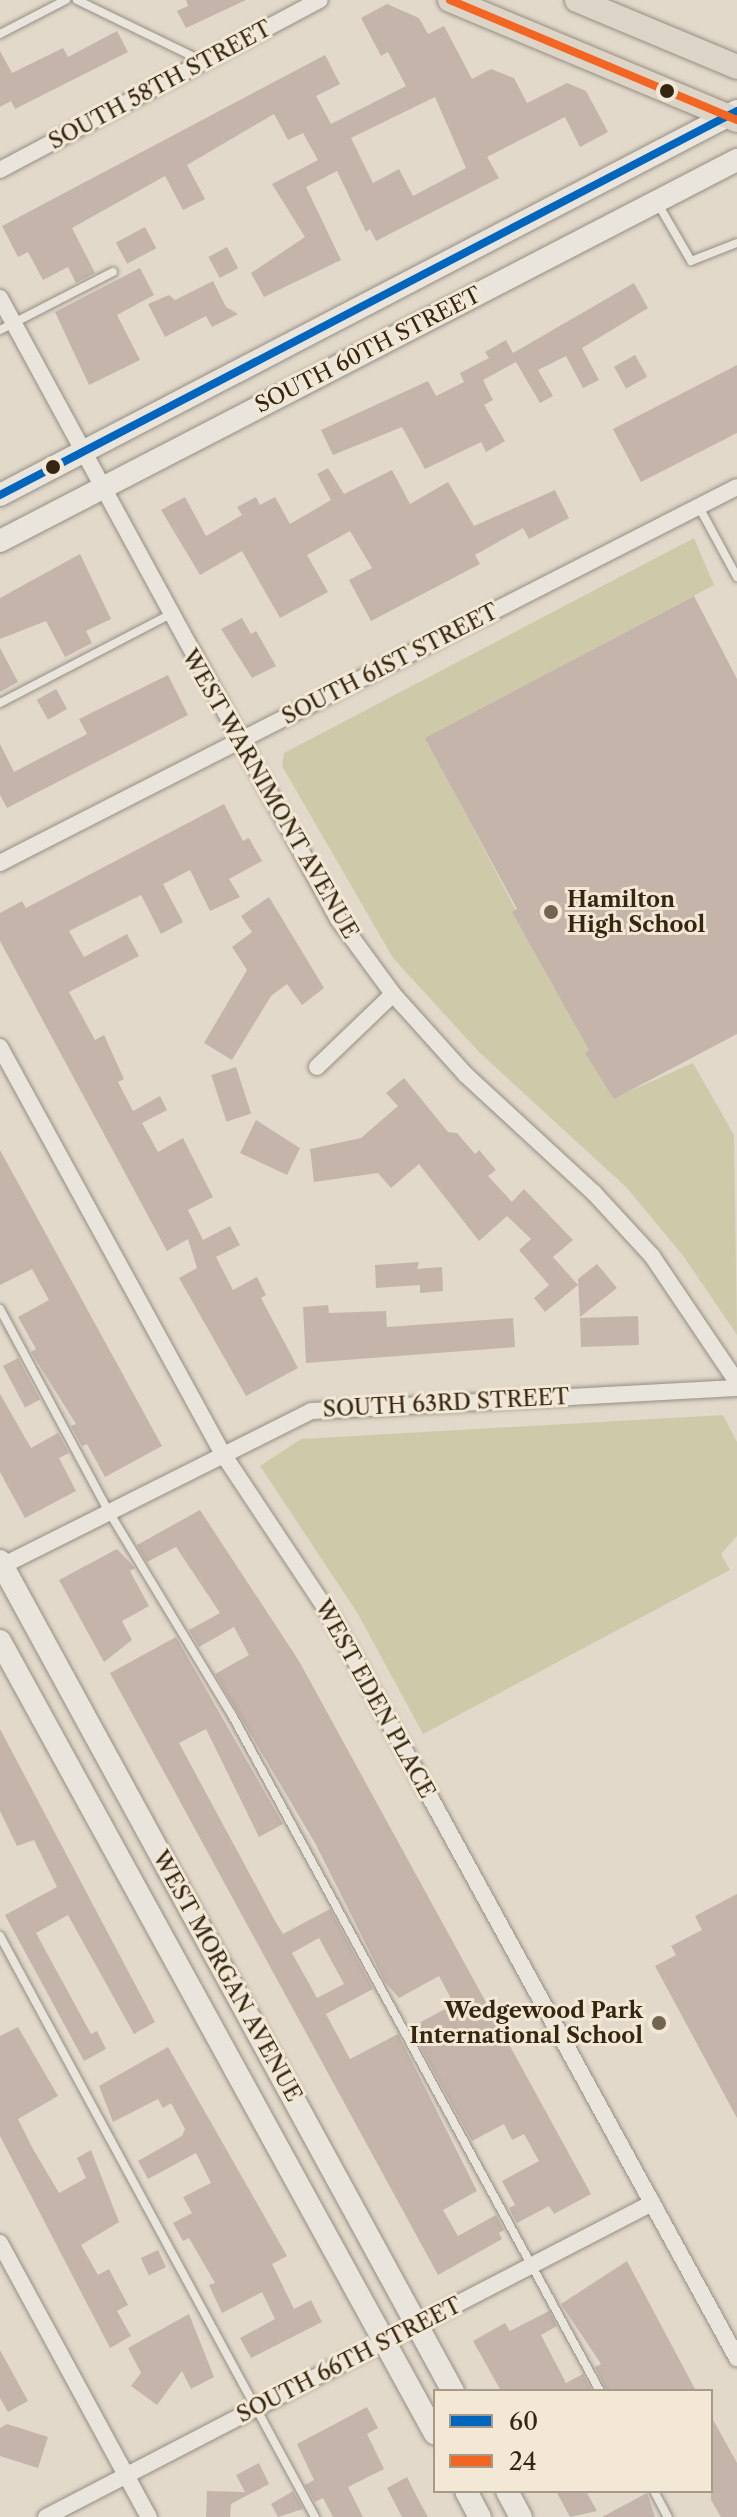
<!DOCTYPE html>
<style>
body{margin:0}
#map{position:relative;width:737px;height:2517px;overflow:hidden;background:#e2d9ca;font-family:"Libre Caslon Text",serif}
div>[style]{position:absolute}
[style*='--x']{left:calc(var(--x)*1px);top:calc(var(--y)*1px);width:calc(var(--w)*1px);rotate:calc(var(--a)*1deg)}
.green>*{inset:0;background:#cecaa9}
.building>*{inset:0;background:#c5b4aa;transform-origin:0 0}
.roads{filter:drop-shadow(0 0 2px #958e83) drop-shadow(0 0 2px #958e83)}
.lane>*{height:8px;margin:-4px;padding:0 4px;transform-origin:4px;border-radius:4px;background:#e9e4dc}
.street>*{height:16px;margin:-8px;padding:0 8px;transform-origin:8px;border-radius:8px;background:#e9e4dc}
.secondary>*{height:22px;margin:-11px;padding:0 11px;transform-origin:11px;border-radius:11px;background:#e9e4dc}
.primary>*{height:24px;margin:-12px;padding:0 12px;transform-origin:12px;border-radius:12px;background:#dcd4c7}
.bus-1>*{height:8px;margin:-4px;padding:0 4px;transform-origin:4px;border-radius:4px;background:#0065bd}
.bus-2>*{height:8px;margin:-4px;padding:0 4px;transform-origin:4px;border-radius:4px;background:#f26522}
.dots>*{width:22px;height:22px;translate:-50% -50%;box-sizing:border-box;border:4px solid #f3e8d6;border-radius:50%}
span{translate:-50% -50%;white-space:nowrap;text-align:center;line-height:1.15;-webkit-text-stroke:6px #f3e8d6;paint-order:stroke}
.street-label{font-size:22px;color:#342611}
.poi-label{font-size:22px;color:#342611;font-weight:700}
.left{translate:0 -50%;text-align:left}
.right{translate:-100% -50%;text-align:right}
.legend{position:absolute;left:433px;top:2389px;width:280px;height:104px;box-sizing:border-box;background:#f3e8d6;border:2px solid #a79a87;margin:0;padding:10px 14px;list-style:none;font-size:24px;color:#342611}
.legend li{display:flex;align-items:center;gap:16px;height:40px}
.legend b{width:40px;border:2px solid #a79a87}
</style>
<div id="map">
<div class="green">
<i style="clip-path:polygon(694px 538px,714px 585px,426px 738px,614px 1098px,693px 1063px,734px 1135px,737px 1335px,684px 1257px,627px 1188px,479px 1052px,393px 958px,282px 766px,284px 753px)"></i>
<i style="clip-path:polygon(723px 1415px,737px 1442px,737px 1536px,721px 1554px,730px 1570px,423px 1734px,358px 1614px,260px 1466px,301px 1439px)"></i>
</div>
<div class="building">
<i style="clip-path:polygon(186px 0,246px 0,186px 28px,177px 11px,188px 6px)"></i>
<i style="clip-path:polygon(evenodd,387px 4px,419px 18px,428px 34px,444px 26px,472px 79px,491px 69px,514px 78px,527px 103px,567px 83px,586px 91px,608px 132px,580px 147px,565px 117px,487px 157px,499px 178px,376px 241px,370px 229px,366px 232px,337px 171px,306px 187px,341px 260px,264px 297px,251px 273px,305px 237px,272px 184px,318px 160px,303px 133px,288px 140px,274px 114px,187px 165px,205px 199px,183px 210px,165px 176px,72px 228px,95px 273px,76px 283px,68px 267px,43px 280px,28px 252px,18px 257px,2px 226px,325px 55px,340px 84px,316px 96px,331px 124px,406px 86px,388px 52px,381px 56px,361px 18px,387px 4px,435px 97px,466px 168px,413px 196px,399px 169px,373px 183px,351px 138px,435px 97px)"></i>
<i style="clip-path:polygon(117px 31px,128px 52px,15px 109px,11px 101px,0 107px,0 51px,12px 73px,63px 48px,68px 57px)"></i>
<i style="left:145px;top:227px;width:24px;height:33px;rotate:62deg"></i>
<i style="left:227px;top:247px;width:24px;height:21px;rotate:62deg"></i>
<i style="clip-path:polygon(140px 268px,154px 295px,117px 315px,140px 360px,89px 385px,55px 312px)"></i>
<i style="clip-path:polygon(213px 281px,226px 307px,238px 314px,212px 327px,206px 316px,165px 337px,148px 304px,169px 295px,175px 300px)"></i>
<i style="clip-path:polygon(634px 283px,648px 308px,582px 348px,599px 380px,583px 388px,566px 356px,538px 370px,553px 396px,540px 403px,516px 362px,483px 380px,493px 400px,484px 405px,505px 441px,486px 452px,481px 442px,425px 469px,402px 427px,333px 455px,321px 430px,428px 381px,436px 396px,464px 382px,460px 373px,489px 358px,485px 352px,506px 340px,513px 353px)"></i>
<i style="left:635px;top:355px;width:25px;height:24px;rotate:61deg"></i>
<i style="clip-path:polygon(737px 365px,737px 433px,641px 482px,613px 429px)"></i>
<i style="clip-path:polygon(328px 468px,344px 494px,392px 470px,410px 504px,448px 482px,474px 526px,555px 490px,569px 518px,529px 539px,523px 528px,475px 555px,480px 564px,371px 621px,349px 580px,372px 568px,350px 531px,307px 555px,328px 592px,280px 618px,242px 551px,200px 575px,161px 510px,185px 497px,206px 536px,242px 515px,237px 507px,256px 497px,260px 505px,275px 497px,290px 524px,331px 500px,317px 474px)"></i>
<i style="clip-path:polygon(80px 554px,111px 619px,86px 631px,92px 643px,65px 657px,46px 621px,0 639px,0 598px)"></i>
<i style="clip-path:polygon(694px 596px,737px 679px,737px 1034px,614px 1099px,585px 1053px,589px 1050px,512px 912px,517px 909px,425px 738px)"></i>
<i style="clip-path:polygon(242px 618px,251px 634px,256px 631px,276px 666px,252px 678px,221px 629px)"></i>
<i style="clip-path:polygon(0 648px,18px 682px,0 692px)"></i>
<i style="clip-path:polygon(168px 675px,188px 715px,7px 808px,0 795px,0 744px,14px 772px,87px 734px,79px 719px)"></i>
<i style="left:56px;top:689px;width:23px;height:22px;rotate:61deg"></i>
<i style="clip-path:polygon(224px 804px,243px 841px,249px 838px,262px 861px,229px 879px,240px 897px,210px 911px,190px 870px,163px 884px,183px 922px,161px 934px,141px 895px,69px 931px,84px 957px,127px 934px,139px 956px,69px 992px,95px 1040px,104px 1035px,124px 1079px,118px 1082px,133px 1111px,160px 1096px,167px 1110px,142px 1123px,158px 1152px,183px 1138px,192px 1156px,213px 1197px,188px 1210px,203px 1240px,230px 1226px,240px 1245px,216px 1257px,233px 1290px,257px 1277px,266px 1295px,261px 1298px,298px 1368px,246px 1396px,179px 1278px,197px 1268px,188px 1239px,167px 1251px,0 941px,0 913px,22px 901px,26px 908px)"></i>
<i style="clip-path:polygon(269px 897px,324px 988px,302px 1005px,287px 984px,271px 996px,232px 1060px,204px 1043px,247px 970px,232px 947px,252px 932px,241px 916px)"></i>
<i style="left:236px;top:1067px;width:49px;height:26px;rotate:72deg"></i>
<i style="clip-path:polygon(404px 1078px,448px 1132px,457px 1133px,475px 1154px,479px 1150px,496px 1170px,488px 1176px,512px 1202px,524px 1189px,573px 1240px,553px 1257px,578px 1285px,545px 1312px,534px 1298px,549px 1285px,519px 1250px,531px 1239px,507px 1216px,479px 1241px,419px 1164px,391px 1188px,378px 1173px,314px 1182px,310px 1149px,361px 1138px,398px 1106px,386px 1093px)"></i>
<i style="clip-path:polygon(256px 1120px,300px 1148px,287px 1175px,240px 1153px)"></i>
<i style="clip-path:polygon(0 1150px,162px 1446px,105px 1477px,87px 1444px,82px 1446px,71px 1426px,76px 1424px,31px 1352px,36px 1349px,18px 1317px,49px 1300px,32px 1269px,0 1285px)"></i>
<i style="clip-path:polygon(419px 1262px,417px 1269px,442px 1267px,443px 1291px,420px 1293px,420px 1285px,376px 1288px,375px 1265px)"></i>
<i style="clip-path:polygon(597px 1264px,617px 1288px,580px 1317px,578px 1279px)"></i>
<i style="clip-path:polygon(328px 1305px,329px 1313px,386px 1311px,387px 1327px,513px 1318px,515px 1347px,306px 1363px,303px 1307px)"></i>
<i style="left:638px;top:1316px;width:29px;height:58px;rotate:88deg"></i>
<i style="left:18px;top:1358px;width:47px;height:17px;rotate:62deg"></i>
<i style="clip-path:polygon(0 1394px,31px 1448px,58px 1433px,69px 1453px,59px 1458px,76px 1491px,25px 1518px,0 1472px)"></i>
<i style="clip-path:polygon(200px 1510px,299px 1661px,591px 2194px,554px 2214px,549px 2206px,517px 2223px,509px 2208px,515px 2205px,502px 2181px,539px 2161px,524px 2134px,512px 2140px,504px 2124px,472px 2141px,410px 2028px,454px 2004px,439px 1976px,399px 1998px,385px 1982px,315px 1843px,215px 1674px,249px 1655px,234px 1627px,199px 1647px,189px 1630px,220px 1613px,176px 1547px,147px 1562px,137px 1545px)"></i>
<i style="clip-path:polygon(117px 1549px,135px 1568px,130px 1571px,149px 1606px,122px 1621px,132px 1640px,104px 1662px,59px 1580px)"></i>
<i style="clip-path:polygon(evenodd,176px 1637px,283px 1824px,259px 1837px,206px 1729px,179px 1743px,275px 1921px,283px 1934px,330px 1909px,373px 1989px,326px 2014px,350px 2059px,398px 2034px,477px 2191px,443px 2210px,458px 2236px,496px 2215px,504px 2230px,499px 2233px,502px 2239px,438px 2275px,110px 1673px,176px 1637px,319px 1938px,344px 1984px,317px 1998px,292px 1953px,319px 1938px)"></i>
<i style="clip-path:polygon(0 1729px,155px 2022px,134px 2034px,68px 1915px,36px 1933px,91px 2034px,97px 2031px,106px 2049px,84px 2061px,5px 1915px,57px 1887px,34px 1840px,17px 1846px,0 1811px)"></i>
<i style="clip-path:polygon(737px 1894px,737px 2118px,655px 1966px,676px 1955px,671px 1946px,702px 1930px,695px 1916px)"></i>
<i style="clip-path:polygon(18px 2027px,58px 2096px,18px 2119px,33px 2149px,59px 2193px,86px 2178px,77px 2158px,91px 2150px,119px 2222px,81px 2245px,98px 2275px,109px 2269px,128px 2305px,117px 2311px,131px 2336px,110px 2348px,0 2136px,0 2036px)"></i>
<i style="clip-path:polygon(168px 2047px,287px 2256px,272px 2264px,294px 2309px,311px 2300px,322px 2322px,251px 2358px,240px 2338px,275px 2319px,262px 2292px,222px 2313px,209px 2285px,215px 2283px,189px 2238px,183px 2241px,173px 2223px,192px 2213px,183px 2197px,211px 2183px,196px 2153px,148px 2179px,138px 2161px,182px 2136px,185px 2129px,171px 2103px,163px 2108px,158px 2099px,113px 2122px,99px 2086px)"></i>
<i style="left:158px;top:2250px;width:19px;height:19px;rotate:65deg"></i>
<i style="clip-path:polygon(627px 2261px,662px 2327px,696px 2391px,607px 2391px,595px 2367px,601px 2364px,561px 2304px)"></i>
<i style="clip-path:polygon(549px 2311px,557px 2326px,541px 2335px,566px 2383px,583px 2374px,592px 2391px,501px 2391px,473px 2341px,505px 2323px,510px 2331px)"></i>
<i style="clip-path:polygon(189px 2314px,214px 2377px,191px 2389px,182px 2371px,157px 2405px,131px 2386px,141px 2373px,128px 2348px)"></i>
<i style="clip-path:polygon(0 2350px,28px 2401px,8px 2412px,0 2398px)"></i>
<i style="clip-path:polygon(367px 2407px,378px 2428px,367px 2434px,384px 2469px,348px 2487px,363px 2517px,333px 2517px,323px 2498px,315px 2502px,305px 2485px,314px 2480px,297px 2444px)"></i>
<i style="clip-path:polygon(711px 2416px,737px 2463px,737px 2517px,721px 2517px,711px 2500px)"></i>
<i style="clip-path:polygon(7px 2424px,48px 2437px,38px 2468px,0 2456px,0 2428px)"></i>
<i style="clip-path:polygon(259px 2463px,269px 2484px,231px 2504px,230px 2517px,206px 2517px,207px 2491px,245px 2492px,236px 2475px)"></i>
<i style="clip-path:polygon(407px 2477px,418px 2499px,428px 2517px,402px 2517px,387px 2488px)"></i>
<i style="clip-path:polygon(293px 2491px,303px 2509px,278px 2517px,271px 2504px)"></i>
<i style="clip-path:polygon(556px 2491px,586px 2491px,597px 2511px,570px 2517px)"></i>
<i style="clip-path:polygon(647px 2493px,655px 2517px,602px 2517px)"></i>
</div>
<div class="roads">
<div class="lane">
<i style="--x:77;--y:0;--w:139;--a:26"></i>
<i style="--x:0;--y:34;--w:74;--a:-27.3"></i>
<i style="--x:658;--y:204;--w:66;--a:59.9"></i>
<i style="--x:691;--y:261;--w:49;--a:-21.4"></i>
<i style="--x:0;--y:330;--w:127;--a:-27.2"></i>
<i style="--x:699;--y:507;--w:80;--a:61.5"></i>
<i style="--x:0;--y:703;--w:191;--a:-27.5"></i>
<i style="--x:0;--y:1309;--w:230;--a:61.8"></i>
<i style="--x:109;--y:1512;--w:237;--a:58.8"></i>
<i style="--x:232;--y:1715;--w:770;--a:61.44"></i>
<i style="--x:0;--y:1936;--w:661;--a:61.53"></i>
<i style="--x:654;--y:2491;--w:30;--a:62"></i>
</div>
<div class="street">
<i style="--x:0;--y:170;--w:362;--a:-28"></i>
<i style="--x:0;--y:298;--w:707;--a:61.44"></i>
<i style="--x:338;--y:919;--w:93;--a:53.7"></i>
<i style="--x:393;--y:994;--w:109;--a:48"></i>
<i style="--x:466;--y:1075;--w:174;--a:42.7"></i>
<i style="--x:594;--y:1193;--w:86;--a:47.4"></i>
<i style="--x:652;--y:1256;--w:152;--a:56"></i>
<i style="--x:0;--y:863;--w:827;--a:-27.03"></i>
<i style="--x:0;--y:1047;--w:464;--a:61.3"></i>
<i style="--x:223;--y:1454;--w:197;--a:56.4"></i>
<i style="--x:332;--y:1618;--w:844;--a:61.31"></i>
<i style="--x:317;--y:1067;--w:105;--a:-43.8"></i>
<i style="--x:0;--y:1567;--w:348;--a:-26.6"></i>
<i style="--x:311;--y:1411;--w:427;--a:-3.1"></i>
<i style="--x:0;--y:2243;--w:312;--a:61.5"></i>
<i style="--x:46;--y:2517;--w:683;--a:-27.39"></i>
</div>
<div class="secondary">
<i style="--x:0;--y:495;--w:831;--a:-27.52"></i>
<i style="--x:0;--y:541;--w:830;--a:-27.34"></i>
<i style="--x:0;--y:1561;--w:946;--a:61.38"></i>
<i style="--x:0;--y:1641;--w:904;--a:61.25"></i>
<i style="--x:466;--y:2491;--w:30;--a:62"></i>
<i style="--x:507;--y:2491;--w:30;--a:62"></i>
</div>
<div class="primary">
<i style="--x:450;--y:0;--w:311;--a:22.7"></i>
<i style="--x:577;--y:0;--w:173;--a:22.7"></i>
</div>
</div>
<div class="bus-1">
<i style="--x:0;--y:495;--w:831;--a:-27.52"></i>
</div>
<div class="bus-2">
<i style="--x:450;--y:0;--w:311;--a:22.7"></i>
</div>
<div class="dots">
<i style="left:667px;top:91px;background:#342611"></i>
<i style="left:53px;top:467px;background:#342611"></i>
<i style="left:551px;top:912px;background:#716552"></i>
<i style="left:659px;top:2023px;background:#716552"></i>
</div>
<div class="street-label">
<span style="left:160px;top:85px;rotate:-28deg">SOUTH 58TH STREET</span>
<span style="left:368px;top:350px;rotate:-27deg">SOUTH 60TH STREET</span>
<span style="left:390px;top:664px;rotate:-27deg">SOUTH 61ST STREET</span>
<span style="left:270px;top:794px;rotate:60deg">WEST WARNIMONT AVENUE</span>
<span style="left:446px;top:1403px;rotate:-3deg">SOUTH 63RD STREET</span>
<span style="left:375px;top:1699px;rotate:61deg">WEST EDEN PLACE</span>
<span style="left:227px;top:1976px;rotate:61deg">WEST MORGAN AVENUE</span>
<span style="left:349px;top:2360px;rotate:-27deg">SOUTH 66TH STREET</span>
</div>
<div class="poi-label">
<span class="left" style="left:567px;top:912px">Hamilton<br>High School</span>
<span class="right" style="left:643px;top:2023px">Wedgewood Park<br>International School</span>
</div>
<ul class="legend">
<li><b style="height:10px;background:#0065bd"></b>60</li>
<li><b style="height:10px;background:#f26522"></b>24</li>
</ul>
</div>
